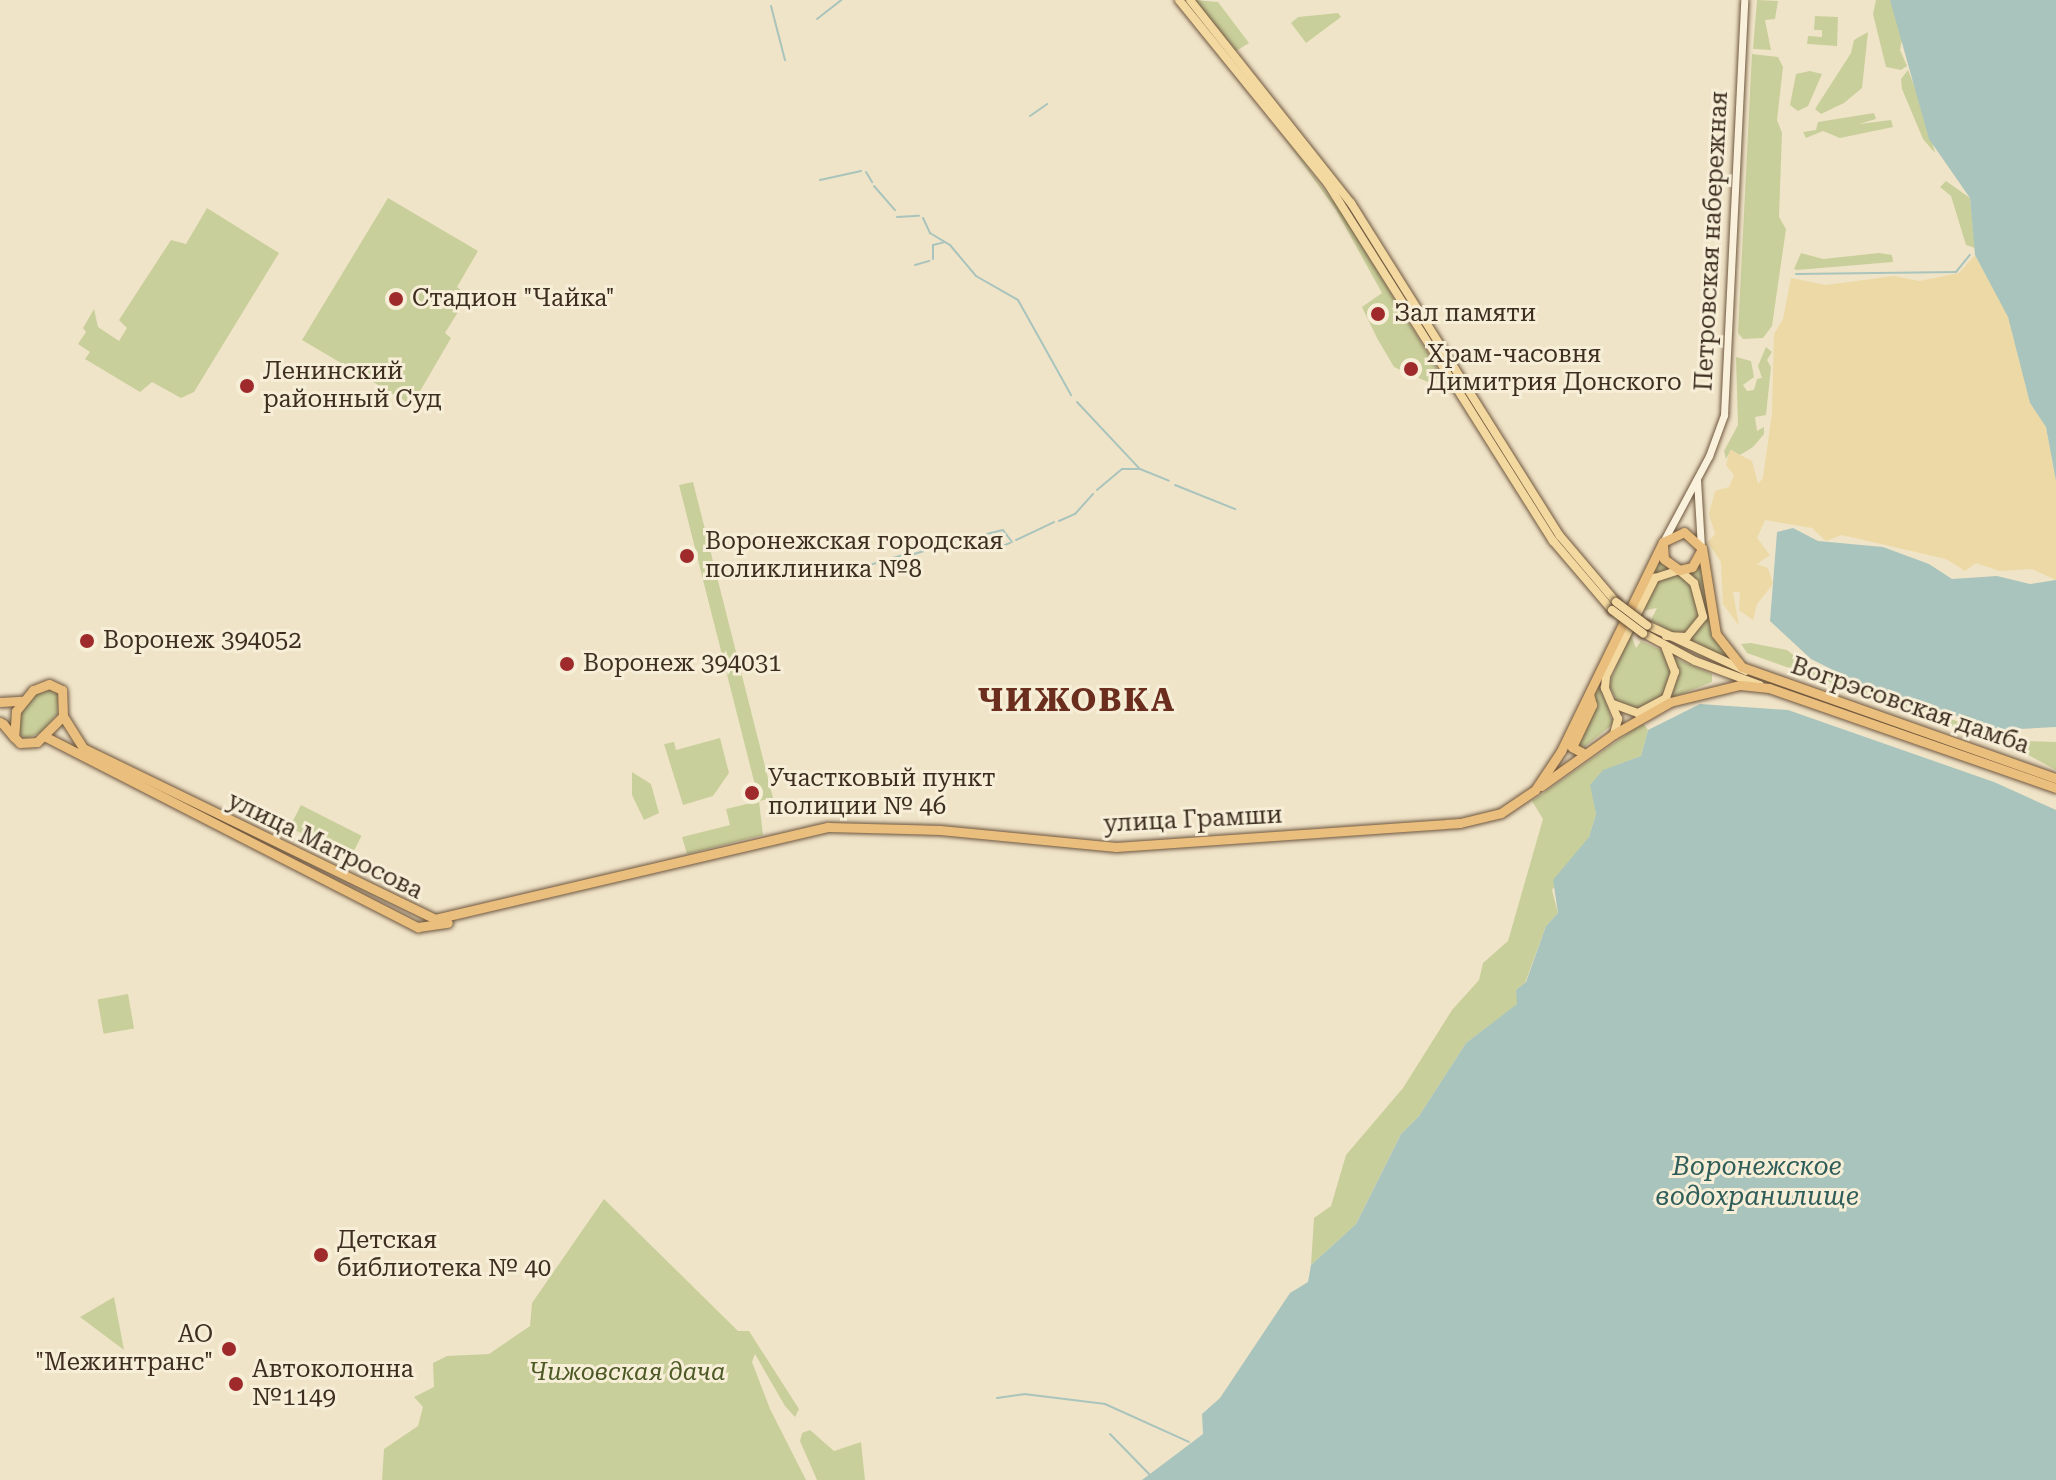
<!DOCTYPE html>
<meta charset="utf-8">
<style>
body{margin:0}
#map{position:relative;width:2056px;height:1480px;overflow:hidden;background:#f0e4c8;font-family:"Roboto Serif",serif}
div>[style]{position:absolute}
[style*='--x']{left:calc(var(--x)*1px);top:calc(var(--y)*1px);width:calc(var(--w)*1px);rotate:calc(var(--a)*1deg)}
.green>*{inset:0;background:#c9cf9b;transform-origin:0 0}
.sand>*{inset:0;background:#ecd9a5}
.water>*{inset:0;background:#a9c4bc}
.stream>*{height:2px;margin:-1px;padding:0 1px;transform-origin:1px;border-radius:1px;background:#a9c4bc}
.roads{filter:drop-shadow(0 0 2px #6f573f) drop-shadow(0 0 2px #6f573f)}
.secondary>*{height:7px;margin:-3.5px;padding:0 3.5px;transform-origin:3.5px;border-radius:3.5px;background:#faf1dc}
.primary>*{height:8px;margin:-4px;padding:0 4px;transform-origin:4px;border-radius:4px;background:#f3d9a0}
.trunk>*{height:9px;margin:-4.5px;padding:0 4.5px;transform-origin:4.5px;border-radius:4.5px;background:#eabe7c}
.bridges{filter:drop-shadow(0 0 2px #5b4430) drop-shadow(0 0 2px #5b4430)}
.primary-bridge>*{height:8px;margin:-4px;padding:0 4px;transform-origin:4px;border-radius:4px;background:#f3d9a0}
.dots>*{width:22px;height:22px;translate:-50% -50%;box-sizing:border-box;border:4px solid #f7eed8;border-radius:50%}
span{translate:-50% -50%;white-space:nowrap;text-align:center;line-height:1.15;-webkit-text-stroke:6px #f7eed8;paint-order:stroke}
.street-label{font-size:24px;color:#3d2e20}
.poi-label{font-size:24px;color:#3d2e20}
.left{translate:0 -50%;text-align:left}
.right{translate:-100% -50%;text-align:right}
.park-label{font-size:24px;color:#4d5a26;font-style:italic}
.water-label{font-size:26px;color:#2f5d5a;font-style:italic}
.district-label{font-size:32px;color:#6b2e1e;font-weight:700;letter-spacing:2px}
</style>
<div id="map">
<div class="green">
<i style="clip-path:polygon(1194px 0,1218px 2px,1249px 43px,1236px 51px)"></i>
<i style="clip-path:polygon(1757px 0,1778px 1px,1775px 19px,1765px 20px,1771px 50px,1753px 49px)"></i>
<i style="clip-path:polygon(1876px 0,1890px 0,1903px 34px,1900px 50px,1907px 66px,1901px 70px,1886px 67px,1873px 14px)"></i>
<i style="clip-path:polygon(1338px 13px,1341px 17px,1306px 43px,1291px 23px,1298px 17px)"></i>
<i style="clip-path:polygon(1815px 16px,1838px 17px,1837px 46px,1807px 44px,1808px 36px,1822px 37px,1822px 30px,1814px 30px)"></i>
<i style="clip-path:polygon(1868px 32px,1862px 88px,1844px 103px,1821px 114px,1815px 109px,1851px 53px,1854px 40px)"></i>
<i style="clip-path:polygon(1752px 54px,1778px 57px,1783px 67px,1777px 120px,1782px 133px,1779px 217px,1786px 229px,1772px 326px,1763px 338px,1743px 339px,1738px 333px)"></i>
<i style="clip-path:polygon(1908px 70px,1924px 110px,1935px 153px,1923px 139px,1902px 89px,1901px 79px)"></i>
<i style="clip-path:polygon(1810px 71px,1822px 74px,1808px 106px,1798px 111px,1790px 105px,1796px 74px)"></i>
<i style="clip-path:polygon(1874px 113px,1876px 119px,1859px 124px,1891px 120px,1893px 127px,1840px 138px,1823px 131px,1806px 138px,1803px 132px,1816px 130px,1818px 122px)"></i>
<i style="clip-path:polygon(1283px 136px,1342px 213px,1441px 375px,1430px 383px,1394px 367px,1377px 338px,1362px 307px,1382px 293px,1336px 210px)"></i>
<i style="clip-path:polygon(1946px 181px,1970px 198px,1975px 248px,1966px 245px,1951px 196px,1940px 187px)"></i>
<i style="clip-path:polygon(388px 198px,478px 251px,457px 287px,468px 296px,445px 333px,451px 338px,412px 405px,302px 340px)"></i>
<i style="clip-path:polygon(207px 208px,279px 253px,194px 392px,181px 398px,152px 382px,140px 392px,85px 359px,90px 352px,78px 344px,86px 332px,83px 328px,94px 309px,98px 327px,119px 341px,127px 328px,119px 320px,171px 240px,186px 244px)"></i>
<i style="clip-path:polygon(1801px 253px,1823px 259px,1879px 253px,1892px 255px,1893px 262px,1797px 270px,1794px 269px)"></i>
<i style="clip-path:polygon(1766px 347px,1772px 352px,1767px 360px,1771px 367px,1766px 415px,1755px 417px,1757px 431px,1764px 427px,1764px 434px,1753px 447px,1740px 455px,1731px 450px,1726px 459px,1724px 451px,1738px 425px,1736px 357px,1751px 361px,1754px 377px,1743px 385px,1747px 391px,1754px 390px,1757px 379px,1762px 378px,1758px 366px)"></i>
<i style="clip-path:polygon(693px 482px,773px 798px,759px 801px,763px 835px,687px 854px,682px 837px,730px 825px,726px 809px,759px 801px,679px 485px)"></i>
<i style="clip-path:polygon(1661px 553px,1670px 569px,1652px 579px,1600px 682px,1613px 724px,1579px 751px,1574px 746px,1593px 692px)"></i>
<i style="clip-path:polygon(1701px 564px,1711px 629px,1729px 659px,1687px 642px,1705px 619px,1701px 592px,1689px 574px)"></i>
<i style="clip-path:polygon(1677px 573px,1691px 582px,1700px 615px,1692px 631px,1677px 636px,1651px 620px,1657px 608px,1641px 611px,1656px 580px)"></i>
<i style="clip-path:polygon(1630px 632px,1636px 648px,1641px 641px,1665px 652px,1673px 675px,1667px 693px,1641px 710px,1618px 704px,1609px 685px)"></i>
<i style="clip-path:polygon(1751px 643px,1787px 650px,1812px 670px,2002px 737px,2000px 743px,1747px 653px,1741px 644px)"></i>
<i style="clip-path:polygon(1674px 658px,1712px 674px,1712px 682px,1668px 699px,1688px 683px,1672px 695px,1678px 674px)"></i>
<i style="clip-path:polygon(49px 687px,59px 694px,57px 714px,41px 732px,26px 739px,18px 732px,18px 718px,36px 691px)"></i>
<i style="clip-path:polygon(1643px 723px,1648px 730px,1641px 756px,1604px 770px,1591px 785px,1596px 814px,1589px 837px,1552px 890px,1558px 913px,1546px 926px,1525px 983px,1516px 990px,1518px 1004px,1466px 1043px,1419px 1116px,1401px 1134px,1356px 1224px,1311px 1265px,1314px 1218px,1331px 1206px,1346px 1155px,1403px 1088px,1452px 1010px,1479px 980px,1483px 963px,1508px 941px,1543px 819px,1532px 801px)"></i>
<i style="clip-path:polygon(720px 738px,729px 773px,713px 796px,683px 805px,664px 744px,674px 742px,676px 750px)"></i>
<i style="clip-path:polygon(2025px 741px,2056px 742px,2056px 770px,2021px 751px,2018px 744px)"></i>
<i style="clip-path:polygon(632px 772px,651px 784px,659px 813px,644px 820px,632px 795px)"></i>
<i style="left:301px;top:805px;width:68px;height:25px;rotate:27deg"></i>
<i style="left:128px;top:994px;width:35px;height:31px;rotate:80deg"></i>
<i style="clip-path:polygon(604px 1199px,738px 1331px,749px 1331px,799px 1409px,795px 1417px,785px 1406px,755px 1354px,752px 1362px,770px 1409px,806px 1480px,382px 1480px,384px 1449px,418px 1426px,423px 1407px,414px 1397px,434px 1387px,433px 1363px,447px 1356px,489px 1354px,530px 1326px,532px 1303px)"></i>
<i style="clip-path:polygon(114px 1297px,124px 1350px,80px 1317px)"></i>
<i style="clip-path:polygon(810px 1430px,834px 1451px,861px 1442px,865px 1480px,817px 1480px,800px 1441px,802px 1433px)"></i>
</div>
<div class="sand">
<i style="clip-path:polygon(1975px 255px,2008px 316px,2030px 403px,2046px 427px,2056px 481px,2056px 580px,2032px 569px,2000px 571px,1976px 563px,1965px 571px,1946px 559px,1842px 535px,1826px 541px,1812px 528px,1765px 520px,1757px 538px,1770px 555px,1757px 564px,1768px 568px,1773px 584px,1757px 604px,1753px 620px,1739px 610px,1740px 592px,1733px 592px,1739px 626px,1723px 604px,1721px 562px,1708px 542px,1715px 534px,1709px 514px,1715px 491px,1729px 487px,1734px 475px,1726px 465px,1730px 450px,1752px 461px,1758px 484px,1763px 478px,1772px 413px,1774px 334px,1783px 319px,1791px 278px,1826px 285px,1894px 276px,1919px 281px,1959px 273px)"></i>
</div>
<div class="water">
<i style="clip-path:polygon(1890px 0,2056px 0,2056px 481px,2046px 427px,2030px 403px,2008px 317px,1975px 255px,1970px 198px,1929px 139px)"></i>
<i style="clip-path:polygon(1793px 528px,1818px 541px,1883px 547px,1929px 564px,1952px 579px,1997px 576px,2030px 584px,2056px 580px,2056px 727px,2001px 730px,1869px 688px,1811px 659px,1770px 621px,1777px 532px)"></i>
<i style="clip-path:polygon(1700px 704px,1788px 710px,1994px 782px,2056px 810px,2056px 1480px,1142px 1480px,1203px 1434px,1202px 1414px,1220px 1398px,1290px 1293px,1308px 1282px,1311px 1265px,1356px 1224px,1401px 1134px,1419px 1116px,1466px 1043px,1517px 1004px,1516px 990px,1526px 982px,1546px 926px,1558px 913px,1553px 880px,1589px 837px,1596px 814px,1590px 785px,1603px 770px,1641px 756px,1648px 730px)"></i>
</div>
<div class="stream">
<i style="--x:771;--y:6;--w:56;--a:75.5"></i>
<i style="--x:817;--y:19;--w:31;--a:-38"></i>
<i style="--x:1030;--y:116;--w:21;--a:-35"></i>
<i style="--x:866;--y:172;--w:12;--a:59"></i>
<i style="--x:820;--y:180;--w:42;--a:-12.4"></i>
<i style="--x:874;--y:186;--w:32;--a:49"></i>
<i style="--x:897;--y:217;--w:22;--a:-3"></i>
<i style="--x:923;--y:218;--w:17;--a:65"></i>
<i style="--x:930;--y:233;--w:23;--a:31"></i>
<i style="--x:950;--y:245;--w:40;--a:50"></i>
<i style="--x:976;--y:276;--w:48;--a:29.7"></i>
<i style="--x:1018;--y:300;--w:109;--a:60.8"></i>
<i style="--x:933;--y:259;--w:14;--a:-90"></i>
<i style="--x:933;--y:245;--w:12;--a:-14"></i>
<i style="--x:915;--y:265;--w:15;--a:-16"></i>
<i style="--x:1796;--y:274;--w:160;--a:-0.7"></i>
<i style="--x:1956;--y:272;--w:22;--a:-51"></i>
<i style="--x:1077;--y:402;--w:92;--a:46.8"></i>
<i style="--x:1140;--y:469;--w:31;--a:22"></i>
<i style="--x:1175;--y:485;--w:65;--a:21.8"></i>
<i style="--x:1097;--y:490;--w:33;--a:-40"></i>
<i style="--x:1122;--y:469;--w:18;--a:0"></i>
<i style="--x:1059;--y:521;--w:17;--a:-24"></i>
<i style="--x:1075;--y:514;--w:27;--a:-48"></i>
<i style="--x:963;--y:540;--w:41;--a:-14"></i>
<i style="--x:1003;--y:530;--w:15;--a:53"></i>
<i style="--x:1016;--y:540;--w:42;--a:-25.3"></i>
<i style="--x:1000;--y:547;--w:11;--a:-22"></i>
<i style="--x:914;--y:554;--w:45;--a:-16.8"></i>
<i style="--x:843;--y:573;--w:66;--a:-16.8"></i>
<i style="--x:997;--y:1398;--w:27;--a:-8"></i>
<i style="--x:1024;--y:1394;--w:82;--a:7"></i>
<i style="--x:1105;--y:1404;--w:92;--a:24.3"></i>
<i style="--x:1110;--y:1434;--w:57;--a:45.7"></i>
</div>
<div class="roads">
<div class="secondary">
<i style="--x:1697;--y:480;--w:67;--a:86.6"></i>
<i style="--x:1663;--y:542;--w:98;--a:-61.9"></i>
<i style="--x:1709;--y:456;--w:44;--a:-69.9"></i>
<i style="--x:1724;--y:415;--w:415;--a:-87.2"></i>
</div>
<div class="primary">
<i style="--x:1179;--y:0;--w:237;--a:51"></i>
<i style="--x:1328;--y:184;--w:422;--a:57.8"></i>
<i style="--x:1553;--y:541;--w:91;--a:49.5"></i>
<i style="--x:1190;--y:0;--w:259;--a:51.6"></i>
<i style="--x:1351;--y:203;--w:393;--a:57.9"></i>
<i style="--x:1560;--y:536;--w:87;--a:49.7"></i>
<i style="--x:1647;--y:625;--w:109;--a:24.9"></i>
<i style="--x:1643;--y:633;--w:59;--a:28.3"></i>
<i style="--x:1695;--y:661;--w:69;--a:20.3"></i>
<i style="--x:1613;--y:704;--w:27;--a:20"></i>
<i style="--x:1638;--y:713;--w:32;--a:-28"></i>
<i style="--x:1666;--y:698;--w:28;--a:-71"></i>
<i style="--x:1675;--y:672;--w:26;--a:-111"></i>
<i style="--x:1614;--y:734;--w:16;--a:-75"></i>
<i style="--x:1618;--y:719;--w:34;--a:-113"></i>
<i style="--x:1605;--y:688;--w:12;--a:-85"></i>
<i style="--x:1606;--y:676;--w:110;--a:-63.4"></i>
<i style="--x:1655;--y:578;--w:25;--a:-18"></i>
<i style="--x:1679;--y:570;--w:20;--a:41"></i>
<i style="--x:1694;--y:583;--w:35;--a:75"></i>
<i style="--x:1703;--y:617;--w:26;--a:129"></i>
<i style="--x:1687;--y:637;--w:21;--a:-177"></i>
</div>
<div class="trunk">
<i style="--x:1663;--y:545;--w:14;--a:86"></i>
<i style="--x:1664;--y:559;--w:19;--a:36"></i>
<i style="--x:1679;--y:570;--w:13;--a:-13"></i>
<i style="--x:1692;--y:567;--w:18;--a:-61"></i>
<i style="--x:0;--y:702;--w:22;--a:-3"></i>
<i style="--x:63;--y:716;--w:38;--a:58"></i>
<i style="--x:83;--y:748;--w:391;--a:25.9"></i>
<i style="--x:435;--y:919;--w:404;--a:-13.2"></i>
<i style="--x:828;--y:827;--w:112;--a:1.5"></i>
<i style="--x:940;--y:830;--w:177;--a:5.5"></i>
<i style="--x:1116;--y:847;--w:345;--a:-4"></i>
<i style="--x:1460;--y:823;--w:42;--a:-13.7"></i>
<i style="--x:1501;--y:813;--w:41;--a:-34.1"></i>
<i style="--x:1535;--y:790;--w:47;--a:-56.3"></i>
<i style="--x:1561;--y:751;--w:233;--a:-64"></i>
<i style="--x:1663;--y:542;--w:23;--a:-25"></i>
<i style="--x:1684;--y:532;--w:24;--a:42"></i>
<i style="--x:1702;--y:548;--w:87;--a:80.8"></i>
<i style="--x:1716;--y:634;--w:42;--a:51.8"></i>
<i style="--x:1742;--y:667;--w:333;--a:19.5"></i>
<i style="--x:0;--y:722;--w:4;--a:34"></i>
<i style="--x:3;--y:724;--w:17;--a:50"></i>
<i style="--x:14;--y:737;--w:8;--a:45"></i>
<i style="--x:20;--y:743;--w:17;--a:-3"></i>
<i style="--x:37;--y:742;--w:37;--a:-45"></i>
<i style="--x:63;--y:716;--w:26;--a:-92"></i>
<i style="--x:62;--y:690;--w:14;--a:-155"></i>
<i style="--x:49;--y:684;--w:17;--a:159"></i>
<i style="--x:33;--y:690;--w:27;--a:129"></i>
<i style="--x:16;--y:711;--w:26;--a:94"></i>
<i style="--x:46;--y:737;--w:418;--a:27.1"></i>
<i style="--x:418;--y:927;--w:30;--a:-8"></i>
<i style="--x:1585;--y:754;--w:15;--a:-152"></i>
<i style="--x:1572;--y:747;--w:47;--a:-64.5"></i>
<i style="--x:1592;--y:705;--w:11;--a:-105"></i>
<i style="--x:1541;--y:786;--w:90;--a:-35.5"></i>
<i style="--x:1614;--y:734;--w:64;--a:-29.7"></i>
<i style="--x:1670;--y:702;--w:72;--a:-13.7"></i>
<i style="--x:1740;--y:685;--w:29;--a:6"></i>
<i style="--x:1769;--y:688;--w:304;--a:19.2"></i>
</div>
</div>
<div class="bridges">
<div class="primary-bridge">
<i style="--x:1616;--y:602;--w:39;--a:37"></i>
<i style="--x:1612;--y:610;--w:39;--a:37"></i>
</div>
</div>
<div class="dots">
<i style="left:396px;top:299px;background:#9e2a2b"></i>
<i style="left:1378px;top:314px;background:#9e2a2b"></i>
<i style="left:1411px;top:369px;background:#9e2a2b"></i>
<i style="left:247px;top:386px;background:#9e2a2b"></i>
<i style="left:687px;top:556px;background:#9e2a2b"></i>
<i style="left:87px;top:641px;background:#9e2a2b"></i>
<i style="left:567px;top:664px;background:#9e2a2b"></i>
<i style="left:752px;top:793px;background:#9e2a2b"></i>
<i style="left:321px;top:1255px;background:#9e2a2b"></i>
<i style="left:229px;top:1349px;background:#9e2a2b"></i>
<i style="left:236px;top:1384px;background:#9e2a2b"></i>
</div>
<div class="street-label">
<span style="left:1712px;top:241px;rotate:-87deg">Петровская набережная</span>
<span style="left:1910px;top:706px;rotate:19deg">Вогрэсовская дамба</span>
<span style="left:1193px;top:820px;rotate:-3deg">улица Грамши</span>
<span style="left:325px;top:846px;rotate:26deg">улица Матросова</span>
</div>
<div class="poi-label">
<span class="left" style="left:412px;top:299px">Стадион "Чайка"</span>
<span class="left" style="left:1394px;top:314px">Зал памяти</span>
<span class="left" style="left:1427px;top:369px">Храм-часовня<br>Димитрия Донского</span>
<span class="left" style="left:263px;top:386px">Ленинский<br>районный Суд</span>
<span class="left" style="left:705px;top:556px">Воронежская городская<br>поликлиника №8</span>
<span class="left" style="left:103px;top:641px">Воронеж 394052</span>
<span class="left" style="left:583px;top:664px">Воронеж 394031</span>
<span class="left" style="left:768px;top:793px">Участковый пункт<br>полиции № 46</span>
<span class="left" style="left:337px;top:1255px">Детская<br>библиотека № 40</span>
<span class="right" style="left:213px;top:1349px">АО<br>"Межинтранс"</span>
<span class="left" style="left:252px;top:1384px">Автоколонна<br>№1149</span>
</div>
<div class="park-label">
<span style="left:627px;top:1373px">Чижовская дача</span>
</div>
<div class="water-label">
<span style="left:1757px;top:1182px">Воронежское<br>водохранилище</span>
</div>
<div class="district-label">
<span style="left:1077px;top:700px">ЧИЖОВКА</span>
</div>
</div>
